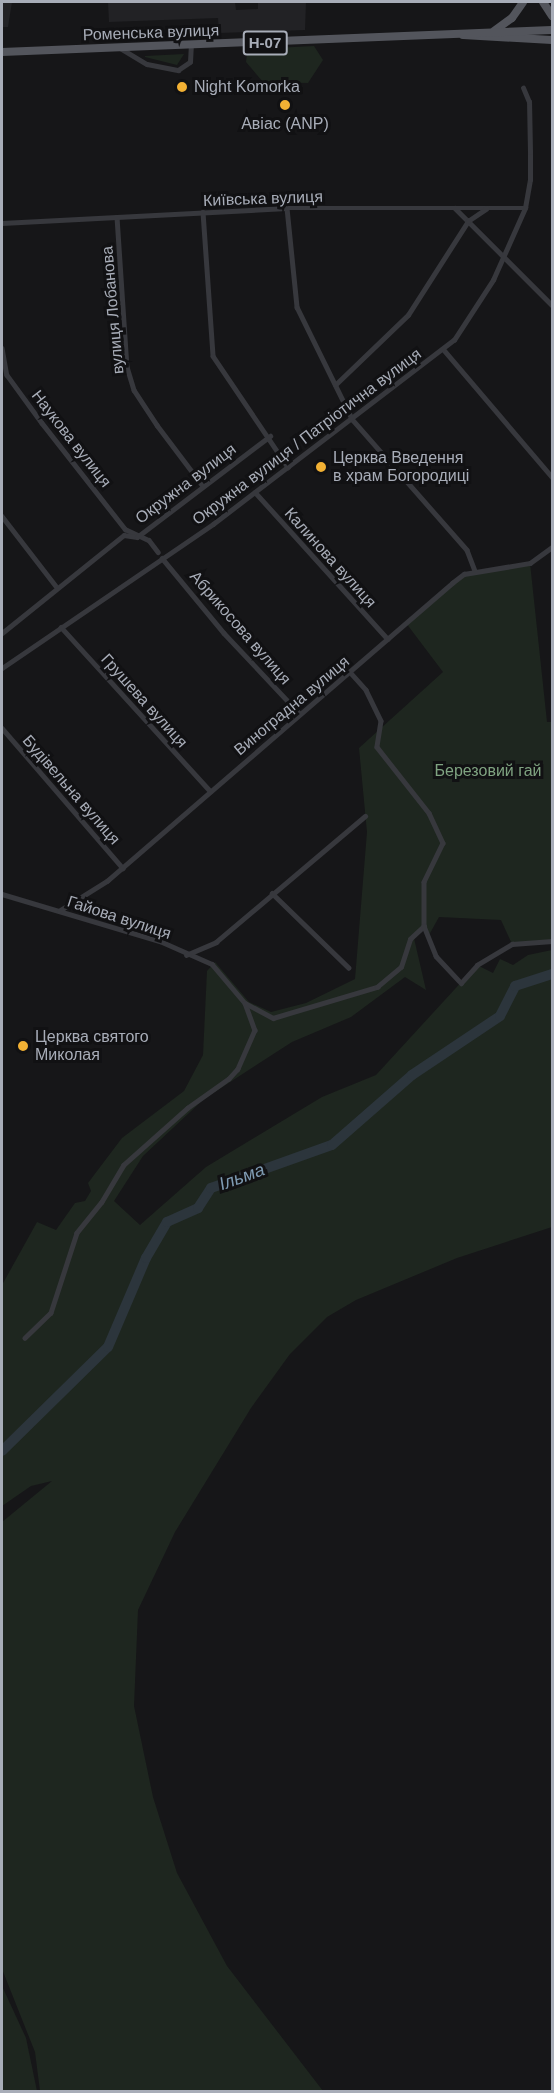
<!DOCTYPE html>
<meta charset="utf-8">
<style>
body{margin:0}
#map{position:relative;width:554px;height:2093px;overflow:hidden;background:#161618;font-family:Arial,sans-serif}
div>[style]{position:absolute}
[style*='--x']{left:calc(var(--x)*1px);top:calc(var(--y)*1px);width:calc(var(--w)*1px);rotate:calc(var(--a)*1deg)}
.built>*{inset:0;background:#222225}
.green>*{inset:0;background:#1e261f}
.river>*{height:10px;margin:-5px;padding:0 5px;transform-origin:5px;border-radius:5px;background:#2c353c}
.minor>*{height:4.5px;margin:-2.25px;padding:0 2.25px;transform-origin:2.25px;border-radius:2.25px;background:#37383d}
.primary>*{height:8px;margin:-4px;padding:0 4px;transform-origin:4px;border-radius:4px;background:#53555c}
.dots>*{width:16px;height:16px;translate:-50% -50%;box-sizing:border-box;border:3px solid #111113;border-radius:50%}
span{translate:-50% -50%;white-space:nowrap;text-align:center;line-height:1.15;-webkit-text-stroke:6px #111113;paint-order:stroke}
.shield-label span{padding:2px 4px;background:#111113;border:2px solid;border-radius:4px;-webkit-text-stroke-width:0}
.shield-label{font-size:15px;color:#a8adb8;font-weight:700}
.street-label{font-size:16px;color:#a8adb8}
.poi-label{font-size:16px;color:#a8adb8}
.left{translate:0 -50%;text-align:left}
.park-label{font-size:16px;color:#7fa381}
.water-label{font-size:18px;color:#7f9bb3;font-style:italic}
.frame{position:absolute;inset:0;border:3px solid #a8adb8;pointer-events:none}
</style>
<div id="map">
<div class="built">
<i style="clip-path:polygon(2px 2px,12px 2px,8px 27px,2px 27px)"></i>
<i style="clip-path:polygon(108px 2px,235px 2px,236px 10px,258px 9px,258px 2px,306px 2px,305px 30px,219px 33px,218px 18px,109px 22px)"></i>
</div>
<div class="green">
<i style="clip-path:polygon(314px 46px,323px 60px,308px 83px,263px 82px,246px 62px,247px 54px,253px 49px)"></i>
<i style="clip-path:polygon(184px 54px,177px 65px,145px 57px,145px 56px)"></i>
<i style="clip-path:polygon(530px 563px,547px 722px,552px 722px,552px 941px,512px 944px,501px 920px,439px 917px,429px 935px,424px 926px,413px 934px,426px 990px,405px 977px,351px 1017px,292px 1042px,204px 1099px,143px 1156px,114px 1201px,140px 1225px,206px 1167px,322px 1097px,376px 1075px,477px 965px,493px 973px,500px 959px,513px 965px,528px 955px,552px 950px,552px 1227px,457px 1258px,356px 1300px,327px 1317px,290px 1354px,251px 1408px,175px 1532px,138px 1610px,134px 1706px,153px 1797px,177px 1873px,227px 1966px,323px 2091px,40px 2091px,35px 2052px,2px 1969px,2px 1522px,52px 1481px,31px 1486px,2px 1506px,2px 1285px,37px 1222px,56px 1230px,75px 1203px,85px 1201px,91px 1191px,88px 1183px,122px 1138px,184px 1091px,203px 1055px,207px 971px,215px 962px,249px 1002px,271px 1012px,306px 1003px,355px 979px,367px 832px,359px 748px,443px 672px,406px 623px,464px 574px)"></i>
<i style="clip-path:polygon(2px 1986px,26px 2038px,37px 2091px,2px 2091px)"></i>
</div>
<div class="river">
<i style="--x:2;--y:1451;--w:148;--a:-44.5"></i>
<i style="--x:108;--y:1347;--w:97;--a:-66.9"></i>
<i style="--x:146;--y:1258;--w:42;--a:-59.7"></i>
<i style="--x:167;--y:1222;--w:34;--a:-24"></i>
<i style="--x:198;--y:1208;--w:24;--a:-57"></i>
<i style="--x:211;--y:1188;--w:128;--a:-19.6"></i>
<i style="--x:332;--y:1145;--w:106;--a:-41.2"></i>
<i style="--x:412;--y:1075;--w:106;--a:-33.8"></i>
<i style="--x:500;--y:1016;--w:34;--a:-63"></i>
<i style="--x:515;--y:986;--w:39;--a:-18"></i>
</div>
<div class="minor">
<i style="--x:120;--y:48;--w:31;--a:31"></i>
<i style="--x:147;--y:64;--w:32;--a:11"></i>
<i style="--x:178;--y:70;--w:14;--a:-34"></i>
<i style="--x:190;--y:62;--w:17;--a:-87"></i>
<i style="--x:287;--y:208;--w:100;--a:84.2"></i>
<i style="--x:297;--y:307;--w:125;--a:63.8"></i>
<i style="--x:352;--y:419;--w:174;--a:48.7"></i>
<i style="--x:467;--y:550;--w:22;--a:69"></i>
<i style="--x:455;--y:208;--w:137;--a:45"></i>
<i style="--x:203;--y:212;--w:144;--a:86"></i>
<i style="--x:213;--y:356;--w:134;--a:56"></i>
<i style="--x:117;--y:217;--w:150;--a:86.2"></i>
<i style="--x:127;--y:367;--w:24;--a:73"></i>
<i style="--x:134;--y:390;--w:42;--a:56.7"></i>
<i style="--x:157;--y:425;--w:76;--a:53"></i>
<i style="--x:2;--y:223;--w:285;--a:-3"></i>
<i style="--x:287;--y:208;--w:238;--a:0"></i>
<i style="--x:2;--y:348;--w:27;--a:80"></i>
<i style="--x:7;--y:375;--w:59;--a:53.9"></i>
<i style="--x:42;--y:423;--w:135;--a:51.9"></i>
<i style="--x:125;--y:529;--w:26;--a:25"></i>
<i style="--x:149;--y:540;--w:15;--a:53"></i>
<i style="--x:444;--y:350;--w:167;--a:49.6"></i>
<i style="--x:335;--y:385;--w:101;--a:-43.8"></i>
<i style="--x:408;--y:315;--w:112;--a:-57.4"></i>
<i style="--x:468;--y:221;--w:22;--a:-34"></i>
<i style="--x:255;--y:492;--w:198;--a:47.9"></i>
<i style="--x:2;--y:516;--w:88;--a:52.4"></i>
<i style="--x:162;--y:558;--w:97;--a:50.4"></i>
<i style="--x:224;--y:633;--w:111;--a:46.8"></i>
<i style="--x:61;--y:627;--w:222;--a:47.7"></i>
<i style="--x:2;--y:633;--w:156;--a:-38.8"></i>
<i style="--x:124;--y:535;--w:13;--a:9"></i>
<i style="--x:137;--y:537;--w:167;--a:-37.2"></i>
<i style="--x:2;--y:668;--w:255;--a:-34.3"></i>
<i style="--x:213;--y:524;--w:303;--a:-37.4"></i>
<i style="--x:454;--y:340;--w:72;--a:-57"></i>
<i style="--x:493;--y:280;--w:79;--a:-66"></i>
<i style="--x:525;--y:208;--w:28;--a:-80"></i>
<i style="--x:530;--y:180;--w:28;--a:-90"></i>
<i style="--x:530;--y:152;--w:50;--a:-91.1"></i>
<i style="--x:529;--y:102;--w:15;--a:-113"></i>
<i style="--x:350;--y:672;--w:24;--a:48"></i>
<i style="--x:366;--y:690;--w:34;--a:64"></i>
<i style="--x:381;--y:721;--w:26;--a:99"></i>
<i style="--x:377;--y:747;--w:84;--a:51.8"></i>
<i style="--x:429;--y:813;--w:33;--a:65"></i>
<i style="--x:443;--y:843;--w:43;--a:116"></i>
<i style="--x:424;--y:882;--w:44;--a:90"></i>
<i style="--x:2;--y:728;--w:185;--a:49.2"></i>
<i style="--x:272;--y:893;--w:107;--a:44.2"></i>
<i style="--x:2;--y:894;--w:165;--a:16.6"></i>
<i style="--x:160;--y:941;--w:57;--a:23.9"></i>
<i style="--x:212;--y:964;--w:51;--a:49.8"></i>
<i style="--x:245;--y:1003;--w:29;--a:70"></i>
<i style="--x:255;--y:1030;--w:43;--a:113.6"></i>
<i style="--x:238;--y:1069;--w:13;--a:132"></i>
<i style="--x:229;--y:1079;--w:50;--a:144.7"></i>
<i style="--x:188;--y:1108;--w:86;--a:138.3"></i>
<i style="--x:124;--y:1165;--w:43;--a:120.7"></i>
<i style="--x:102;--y:1202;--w:40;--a:129"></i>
<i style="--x:77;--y:1233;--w:84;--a:108"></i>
<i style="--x:51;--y:1313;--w:36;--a:136"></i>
<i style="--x:59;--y:911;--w:57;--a:-32"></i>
<i style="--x:107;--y:881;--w:456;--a:-40.8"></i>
<i style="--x:452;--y:583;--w:15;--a:-37"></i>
<i style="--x:464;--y:574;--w:67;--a:-9.5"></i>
<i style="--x:530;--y:563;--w:27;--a:-36"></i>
<i style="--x:186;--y:955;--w:33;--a:-23"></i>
<i style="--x:216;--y:942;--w:195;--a:-40.2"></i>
<i style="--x:245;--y:1003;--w:32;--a:28"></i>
<i style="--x:273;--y:1018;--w:109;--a:-16.6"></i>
<i style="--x:377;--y:987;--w:31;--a:-40"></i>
<i style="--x:401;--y:967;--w:29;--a:-72"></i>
<i style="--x:410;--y:939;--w:19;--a:-43"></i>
<i style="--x:424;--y:926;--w:32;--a:68"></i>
<i style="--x:436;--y:956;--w:37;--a:47"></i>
<i style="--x:461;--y:983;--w:24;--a:-48"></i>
<i style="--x:477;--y:965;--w:41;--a:-31"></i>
<i style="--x:512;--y:944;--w:40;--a:-4.3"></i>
</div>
<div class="primary">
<i style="--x:543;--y:2;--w:17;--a:57"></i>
<i style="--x:494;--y:31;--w:22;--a:-36"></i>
<i style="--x:512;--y:18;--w:19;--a:-55"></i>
<i style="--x:463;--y:35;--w:89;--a:3.2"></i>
<i style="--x:2;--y:52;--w:550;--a:-2.29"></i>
</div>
<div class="dots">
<i style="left:182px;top:87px;background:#f2b134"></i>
<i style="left:285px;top:105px;background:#f2b134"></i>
<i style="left:321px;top:467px;background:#f2b134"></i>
<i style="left:23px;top:1046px;background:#f2b134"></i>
</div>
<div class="shield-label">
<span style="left:265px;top:43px">Н-07</span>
</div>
<div class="street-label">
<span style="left:151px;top:33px;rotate:-2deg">Роменська вулиця</span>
<span style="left:263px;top:199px;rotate:-2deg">Київська вулиця</span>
<span style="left:113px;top:310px;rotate:-95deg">вулиця Лобанова</span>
<span style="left:307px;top:437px;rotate:-37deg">Окружна вулиця / Патріотична вулиця</span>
<span style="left:71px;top:439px;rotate:52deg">Наукова вулиця</span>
<span style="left:186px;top:484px;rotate:-37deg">Окружна вулиця</span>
<span style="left:330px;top:558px;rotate:48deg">Калинова вулиця</span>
<span style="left:240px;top:628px;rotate:49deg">Абрикосова вулиця</span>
<span style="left:144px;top:701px;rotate:48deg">Грушева вулиця</span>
<span style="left:292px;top:706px;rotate:-40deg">Виноградна вулиця</span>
<span style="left:71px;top:790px;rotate:49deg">Будівельна вулиця</span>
<span style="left:119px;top:918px;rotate:18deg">Гайова вулиця</span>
</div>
<div class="poi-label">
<span class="left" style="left:194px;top:87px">Night Komorka</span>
<span style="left:285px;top:124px">Авіас (ANP)</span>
<span class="left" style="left:333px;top:467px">Церква Введення<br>в храм Богородиці</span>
<span class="left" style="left:35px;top:1046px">Церква святого<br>Миколая</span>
</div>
<div class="park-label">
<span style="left:488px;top:771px">Березовий гай</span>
</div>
<div class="water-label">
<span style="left:242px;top:1177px;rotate:-20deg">Ільма</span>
</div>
<div class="frame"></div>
</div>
